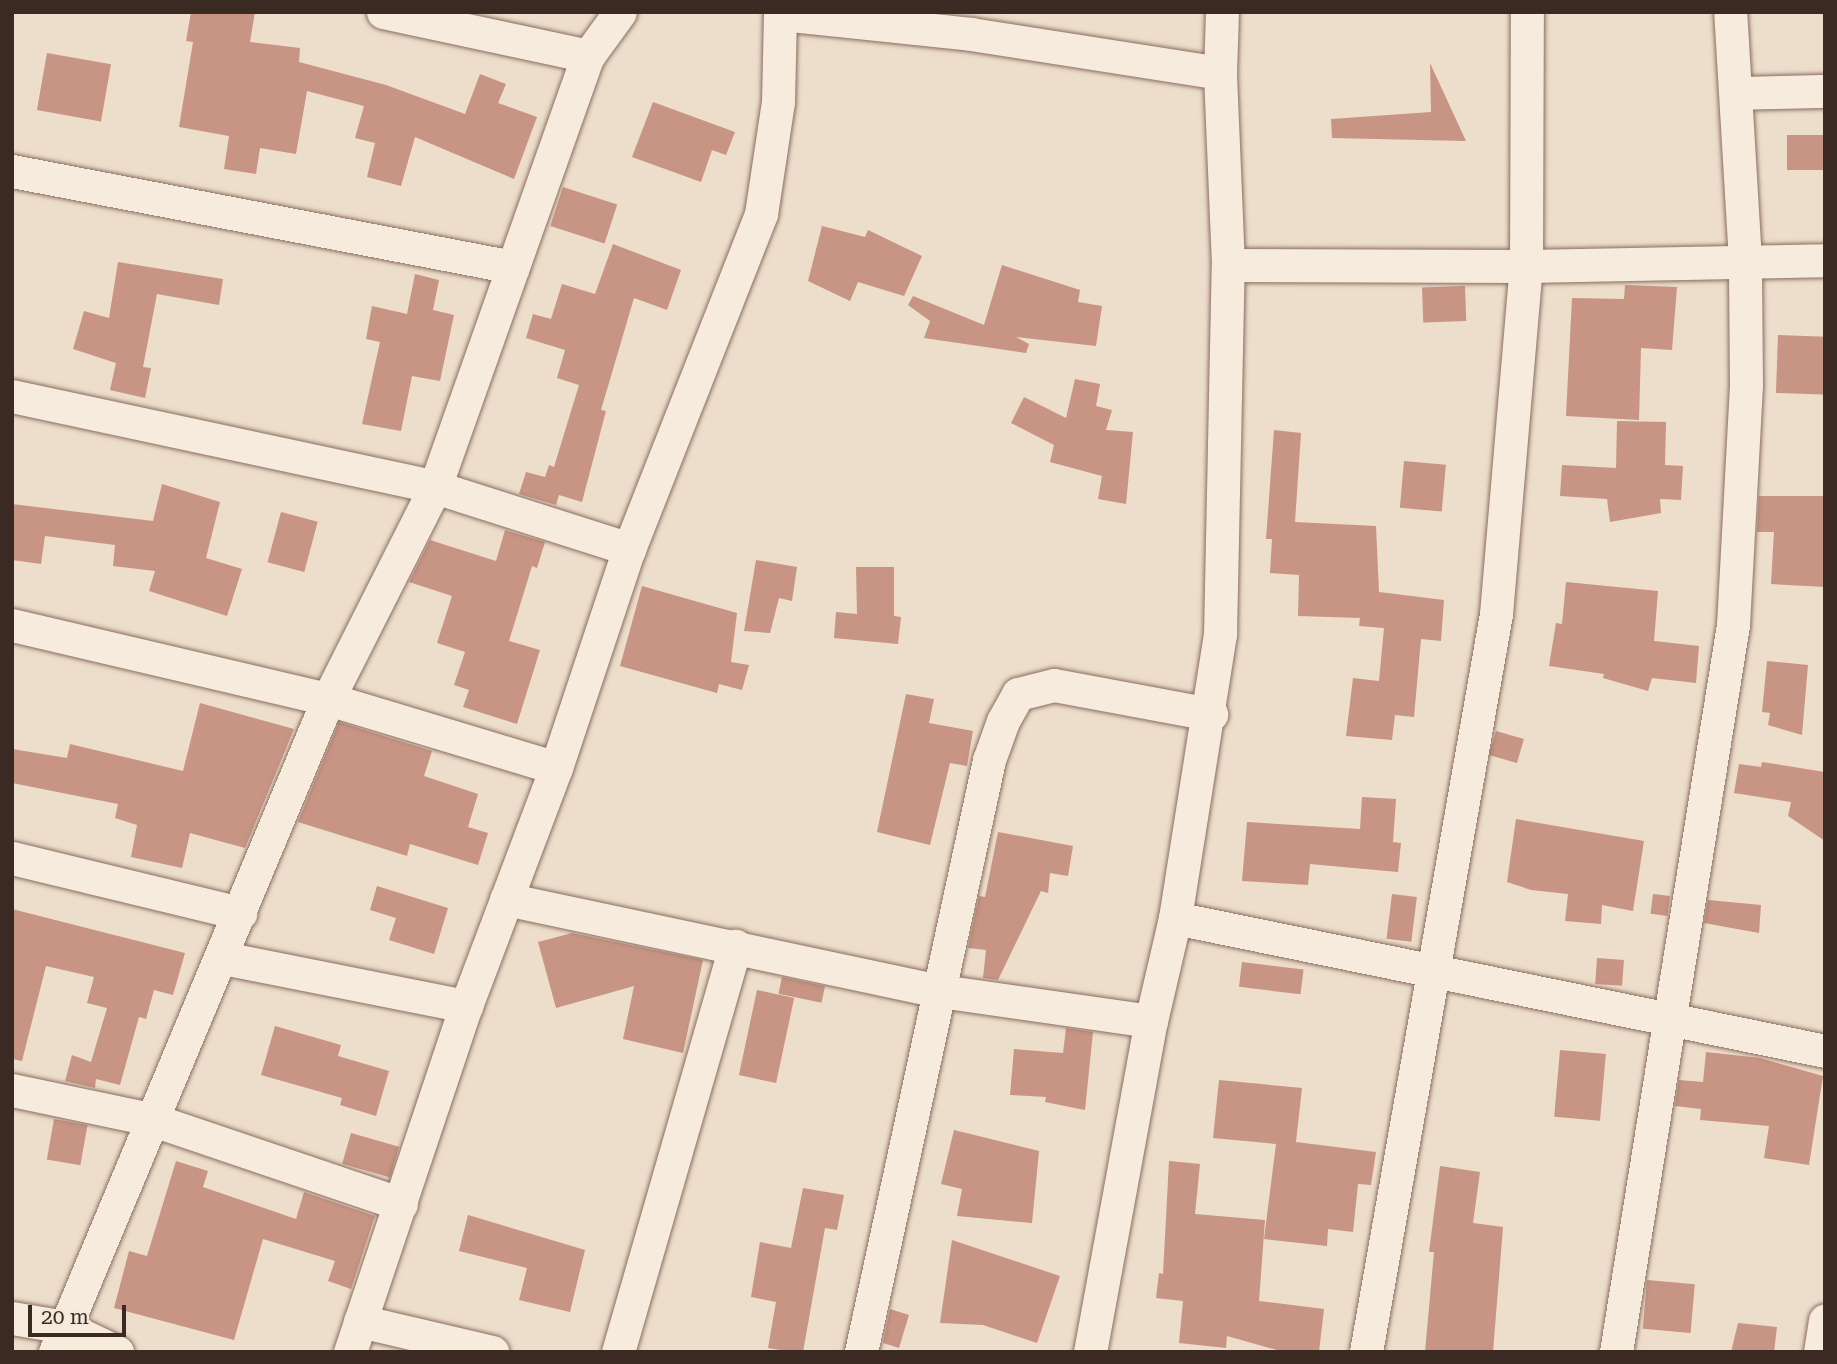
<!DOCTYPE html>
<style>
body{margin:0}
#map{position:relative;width:1837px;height:1364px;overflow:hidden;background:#edddcb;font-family:"Roboto Serif",serif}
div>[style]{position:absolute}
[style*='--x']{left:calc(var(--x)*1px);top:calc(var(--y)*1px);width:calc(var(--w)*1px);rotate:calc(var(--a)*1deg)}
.building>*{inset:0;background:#c89483;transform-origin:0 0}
.roads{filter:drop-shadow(0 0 2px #896e60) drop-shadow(0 0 2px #896e60)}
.street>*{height:33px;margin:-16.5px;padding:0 16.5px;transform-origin:16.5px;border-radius:16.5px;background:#f7ebde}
span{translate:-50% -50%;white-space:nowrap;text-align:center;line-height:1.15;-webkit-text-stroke:6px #f4e8da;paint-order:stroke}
.frame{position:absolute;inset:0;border:14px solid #3a2a22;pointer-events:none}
.scale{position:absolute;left:28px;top:1305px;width:98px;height:32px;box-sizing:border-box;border:4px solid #3a2a22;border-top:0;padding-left:9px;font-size:21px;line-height:24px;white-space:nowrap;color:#3a2a22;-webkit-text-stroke:5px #f4e8da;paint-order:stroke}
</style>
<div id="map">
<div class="building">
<i style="clip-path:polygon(191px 12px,255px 12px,250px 42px,300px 48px,299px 62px,386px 85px,465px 114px,480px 74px,506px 84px,498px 103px,537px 117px,514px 179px,415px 137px,401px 186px,367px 177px,375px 143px,355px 138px,364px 106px,307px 91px,296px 154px,260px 148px,256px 174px,224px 169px,229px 136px,179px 127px,193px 42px,186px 41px)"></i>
<i style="left:47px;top:53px;width:65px;height:58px;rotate:10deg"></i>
<i style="clip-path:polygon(1430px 63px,1466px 141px,1332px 138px,1331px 119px,1431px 112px)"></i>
<i style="clip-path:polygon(653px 102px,735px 132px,726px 155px,712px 150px,701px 182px,632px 157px)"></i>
<i style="left:1825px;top:135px;width:35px;height:38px;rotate:90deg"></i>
<i style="left:563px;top:187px;width:57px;height:41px;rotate:18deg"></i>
<i style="clip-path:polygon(822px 226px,865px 237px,868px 230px,922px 256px,904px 296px,858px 282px,850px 301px,808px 281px)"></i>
<i style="clip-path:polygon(613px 244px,681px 270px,667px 310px,634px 298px,601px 410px,606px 411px,582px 502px,559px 495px,556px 505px,519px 494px,526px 472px,545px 477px,549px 465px,554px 467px,579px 385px,557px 378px,565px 350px,526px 338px,533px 314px,551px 319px,562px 284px,595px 294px)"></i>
<i style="clip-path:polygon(118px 262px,223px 279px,219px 305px,157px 294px,143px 367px,151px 368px,145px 398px,110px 390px,116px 363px,73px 349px,84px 311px,109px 318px)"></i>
<i style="clip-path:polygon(1002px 265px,1080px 290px,1078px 302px,1102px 306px,1096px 346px,1016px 337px,1029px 344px,1026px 353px,924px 338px,930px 321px,908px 305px,913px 296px,984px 325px)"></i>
<i style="clip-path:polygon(415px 274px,439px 280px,433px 310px,454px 315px,440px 381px,412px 376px,401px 431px,362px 424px,380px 342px,366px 339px,372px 306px,407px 314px)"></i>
<i style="clip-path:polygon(1625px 285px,1677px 287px,1672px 350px,1641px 348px,1639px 420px,1566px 416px,1572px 298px,1624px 299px)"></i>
<i style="left:1465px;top:286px;width:35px;height:43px;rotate:88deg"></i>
<i style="left:1778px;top:335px;width:47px;height:58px;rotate:2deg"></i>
<i style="clip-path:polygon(1075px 379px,1100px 384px,1096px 406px,1112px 410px,1106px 430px,1133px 432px,1126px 504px,1098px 499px,1102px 476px,1050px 462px,1054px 445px,1011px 423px,1024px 397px,1066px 418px)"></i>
<i style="clip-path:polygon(1617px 421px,1666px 422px,1665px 465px,1683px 466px,1681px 500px,1660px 499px,1661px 513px,1610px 522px,1607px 499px,1560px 496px,1562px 465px,1616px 468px)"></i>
<i style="clip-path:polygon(1274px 430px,1301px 433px,1295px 522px,1376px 526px,1379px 592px,1444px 600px,1441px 641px,1421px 639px,1414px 717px,1395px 715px,1392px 740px,1346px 736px,1353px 678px,1379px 681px,1384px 628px,1359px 626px,1360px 618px,1298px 616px,1299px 575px,1270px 573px,1272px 539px,1266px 539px)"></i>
<i style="left:1404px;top:461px;width:42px;height:47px;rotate:5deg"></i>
<i style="clip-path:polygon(162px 484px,220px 502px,206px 558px,242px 569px,227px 616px,149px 591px,155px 571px,113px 566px,115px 545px,45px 536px,41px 564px,12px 560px,12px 504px,153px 521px)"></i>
<i style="clip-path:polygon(1759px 496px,1825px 496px,1825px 587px,1771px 584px,1774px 532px,1757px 532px)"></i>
<i style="left:281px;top:512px;width:38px;height:52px;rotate:15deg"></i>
<i style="clip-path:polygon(505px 530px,545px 542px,537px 568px,532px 566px,509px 641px,540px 650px,517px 724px,463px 707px,469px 690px,454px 685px,465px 652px,437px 643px,452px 596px,409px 582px,430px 540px,496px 561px)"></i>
<i style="clip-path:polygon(756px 560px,797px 567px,792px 601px,779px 598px,770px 633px,744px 631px)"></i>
<i style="clip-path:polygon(856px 567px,894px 567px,894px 616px,901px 617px,898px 644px,834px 638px,836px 612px,857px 614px)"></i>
<i style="clip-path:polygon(1566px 582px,1658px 591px,1654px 641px,1699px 646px,1696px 683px,1652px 678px,1648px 691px,1603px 678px,1604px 674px,1549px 666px,1556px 623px,1562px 624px)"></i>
<i style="clip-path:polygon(642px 586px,737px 613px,731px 662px,749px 665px,742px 690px,719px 684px,717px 693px,620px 666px)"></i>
<i style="clip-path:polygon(1767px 661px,1808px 665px,1802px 735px,1768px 725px,1770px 713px,1762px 712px)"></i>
<i style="clip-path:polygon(906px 694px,934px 699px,929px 723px,973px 731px,967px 766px,950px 763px,930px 845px,877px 832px)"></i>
<i style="clip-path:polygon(200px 703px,294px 729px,245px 848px,190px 833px,182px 868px,131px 857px,137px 825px,115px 818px,118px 804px,12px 783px,12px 749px,67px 758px,70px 744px,183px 771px)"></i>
<i style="clip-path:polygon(339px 722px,432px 751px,424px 776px,478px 794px,468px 827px,488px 833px,478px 865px,410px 844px,407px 856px,298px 822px)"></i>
<i style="left:1496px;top:731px;width:29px;height:25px;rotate:16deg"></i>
<i style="clip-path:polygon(1762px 762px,1825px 772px,1825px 841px,1788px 816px,1791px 802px,1734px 793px,1739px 764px,1761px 767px)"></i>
<i style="clip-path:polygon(1362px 797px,1396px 799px,1393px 842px,1401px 843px,1398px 872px,1310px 864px,1308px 885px,1242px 881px,1247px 822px,1360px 829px)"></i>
<i style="clip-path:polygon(1516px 819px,1644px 841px,1633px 911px,1602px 905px,1601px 924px,1565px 921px,1568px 894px,1531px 890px,1507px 882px)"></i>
<i style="clip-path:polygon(998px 832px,1073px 846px,1068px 876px,1050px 873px,1048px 893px,1041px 891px,998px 980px,983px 978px,986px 950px,968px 948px,979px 896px,985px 897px)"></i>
<i style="clip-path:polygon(377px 886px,448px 908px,434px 954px,389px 940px,396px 918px,370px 910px)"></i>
<i style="left:1392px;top:894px;width:25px;height:45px;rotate:7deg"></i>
<i style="left:1653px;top:894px;width:17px;height:20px;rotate:7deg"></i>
<i style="clip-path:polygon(1708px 900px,1761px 905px,1759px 933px,1704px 923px)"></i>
<i style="clip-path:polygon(12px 909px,185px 953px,173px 995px,154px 990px,146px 1019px,139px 1017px,120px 1085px,96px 1079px,95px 1088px,65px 1081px,72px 1055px,91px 1062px,107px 1008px,87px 1003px,94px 977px,46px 966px,22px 1061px,12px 1059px)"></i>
<i style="clip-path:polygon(572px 933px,703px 960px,683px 1053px,623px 1039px,634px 986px,556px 1008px,538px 942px)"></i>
<i style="left:1597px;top:958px;width:27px;height:26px;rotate:4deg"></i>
<i style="left:1242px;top:962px;width:62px;height:25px;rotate:7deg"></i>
<i style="left:782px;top:977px;width:44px;height:17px;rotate:12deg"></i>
<i style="left:757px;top:990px;width:38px;height:87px;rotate:12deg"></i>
<i style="clip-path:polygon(275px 1026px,341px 1045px,338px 1056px,389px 1071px,376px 1116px,340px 1105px,342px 1098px,261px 1075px)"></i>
<i style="clip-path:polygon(1066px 1028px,1093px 1032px,1085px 1110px,1045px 1102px,1046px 1097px,1010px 1095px,1014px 1049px,1063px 1053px)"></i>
<i style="left:1560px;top:1050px;width:46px;height:67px;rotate:5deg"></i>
<i style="clip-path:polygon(1706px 1052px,1760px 1058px,1823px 1076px,1809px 1165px,1764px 1158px,1769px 1126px,1700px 1120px,1701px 1109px,1675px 1106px,1679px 1080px,1703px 1082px)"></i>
<i style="clip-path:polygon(1219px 1080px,1302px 1088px,1296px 1142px,1376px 1152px,1371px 1185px,1358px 1184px,1353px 1232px,1328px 1229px,1327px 1246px,1264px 1239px,1276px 1144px,1213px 1138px)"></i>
<i style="left:54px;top:1119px;width:34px;height:41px;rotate:10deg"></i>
<i style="clip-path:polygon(954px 1130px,1039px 1151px,1032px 1223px,957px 1216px,962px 1189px,941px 1184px)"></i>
<i style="left:351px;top:1133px;width:50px;height:32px;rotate:16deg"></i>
<i style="clip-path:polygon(176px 1161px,208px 1171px,203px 1187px,296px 1219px,304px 1192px,375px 1216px,351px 1289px,328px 1281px,335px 1261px,263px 1239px,234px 1340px,114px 1308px,129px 1251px,147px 1256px)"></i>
<i style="clip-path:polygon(1169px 1161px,1200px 1164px,1195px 1214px,1265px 1220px,1259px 1301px,1324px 1309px,1319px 1352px,1284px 1352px,1227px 1336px,1226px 1348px,1179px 1343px,1183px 1301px,1156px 1298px,1159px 1273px,1163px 1274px)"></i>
<i style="clip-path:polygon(1440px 1166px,1480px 1172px,1473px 1223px,1503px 1227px,1493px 1352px,1425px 1352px,1434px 1252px,1429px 1252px)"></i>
<i style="clip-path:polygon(803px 1188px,844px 1195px,837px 1230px,825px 1228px,803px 1352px,792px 1352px,768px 1348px,776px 1302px,751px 1297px,760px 1242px,791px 1248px)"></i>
<i style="clip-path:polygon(468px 1215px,585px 1250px,570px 1312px,519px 1300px,527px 1268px,459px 1251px)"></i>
<i style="clip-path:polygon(952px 1240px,1060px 1276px,1037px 1343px,983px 1325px,940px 1323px)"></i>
<i style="left:1647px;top:1280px;width:48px;height:49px;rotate:5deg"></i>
<i style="clip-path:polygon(890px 1309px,909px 1315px,899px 1348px,883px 1343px)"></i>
<i style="clip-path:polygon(1738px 1323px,1777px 1327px,1774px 1352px,1731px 1352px)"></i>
</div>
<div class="roads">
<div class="street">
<i style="--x:383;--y:12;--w:210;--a:12.1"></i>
<i style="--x:781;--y:14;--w:191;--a:6"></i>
<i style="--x:971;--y:34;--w:252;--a:8.9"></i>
<i style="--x:1736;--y:93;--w:89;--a:-1.3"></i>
<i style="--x:12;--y:171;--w:510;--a:10.85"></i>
<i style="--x:1228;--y:265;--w:298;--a:0.2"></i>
<i style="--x:1526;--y:266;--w:299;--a:-1.1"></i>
<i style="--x:12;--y:396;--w:433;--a:12.1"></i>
<i style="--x:435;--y:487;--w:204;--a:17.7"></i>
<i style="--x:12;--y:625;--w:325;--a:13.2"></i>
<i style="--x:328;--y:699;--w:238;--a:16.8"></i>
<i style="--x:12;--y:858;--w:235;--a:13.6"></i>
<i style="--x:506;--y:899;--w:444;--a:12"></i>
<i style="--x:940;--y:991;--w:213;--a:8.1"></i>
<i style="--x:1175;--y:918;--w:663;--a:11.56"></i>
<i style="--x:223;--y:958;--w:248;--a:11.2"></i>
<i style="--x:12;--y:1090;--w:141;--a:11.9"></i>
<i style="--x:150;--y:1119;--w:265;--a:18.7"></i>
<i style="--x:12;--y:1318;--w:54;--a:9.6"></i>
<i style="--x:65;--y:1327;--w:58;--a:25.7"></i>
<i style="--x:360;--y:1321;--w:136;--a:13.2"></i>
<i style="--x:55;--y:1352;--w:708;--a:-67.31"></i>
<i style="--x:328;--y:699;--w:237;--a:-63.2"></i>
<i style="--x:435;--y:487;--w:457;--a:-70.5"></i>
<i style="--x:588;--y:56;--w:54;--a:-54"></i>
<i style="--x:350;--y:1352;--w:365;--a:-71.5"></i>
<i style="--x:466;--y:1006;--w:254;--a:-69.3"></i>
<i style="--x:556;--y:768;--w:231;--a:-71.6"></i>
<i style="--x:629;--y:549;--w:360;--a:-68.5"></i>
<i style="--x:761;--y:214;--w:113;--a:-81.4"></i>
<i style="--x:778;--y:102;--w:90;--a:-88.7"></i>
<i style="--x:618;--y:1352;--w:423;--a:-73.9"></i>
<i style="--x:861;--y:1352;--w:606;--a:-77.8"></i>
<i style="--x:989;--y:760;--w:41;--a:-70.3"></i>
<i style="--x:1003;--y:721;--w:31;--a:-61"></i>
<i style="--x:1018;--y:694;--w:37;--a:-14"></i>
<i style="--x:1054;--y:685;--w:160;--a:10.5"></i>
<i style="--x:1090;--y:1352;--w:337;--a:-79.6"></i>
<i style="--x:1151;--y:1021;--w:106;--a:-76.9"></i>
<i style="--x:1175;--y:918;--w:287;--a:-81"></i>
<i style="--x:1220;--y:635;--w:370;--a:-88.8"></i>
<i style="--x:1228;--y:265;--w:192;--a:-92.4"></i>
<i style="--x:1220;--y:73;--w:61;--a:-88.1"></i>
<i style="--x:1366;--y:1352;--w:749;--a:-80.01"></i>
<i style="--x:1496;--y:614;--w:349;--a:-85.1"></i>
<i style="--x:1526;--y:266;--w:254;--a:-89.8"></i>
<i style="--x:1616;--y:1352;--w:736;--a:-80.86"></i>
<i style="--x:1733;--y:625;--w:240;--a:-86.9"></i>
<i style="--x:1746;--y:385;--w:124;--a:-90.5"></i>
<i style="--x:1745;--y:261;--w:249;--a:-93.4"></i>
<i style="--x:1820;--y:1352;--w:32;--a:-81"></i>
</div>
</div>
<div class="frame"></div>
<div class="scale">20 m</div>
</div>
